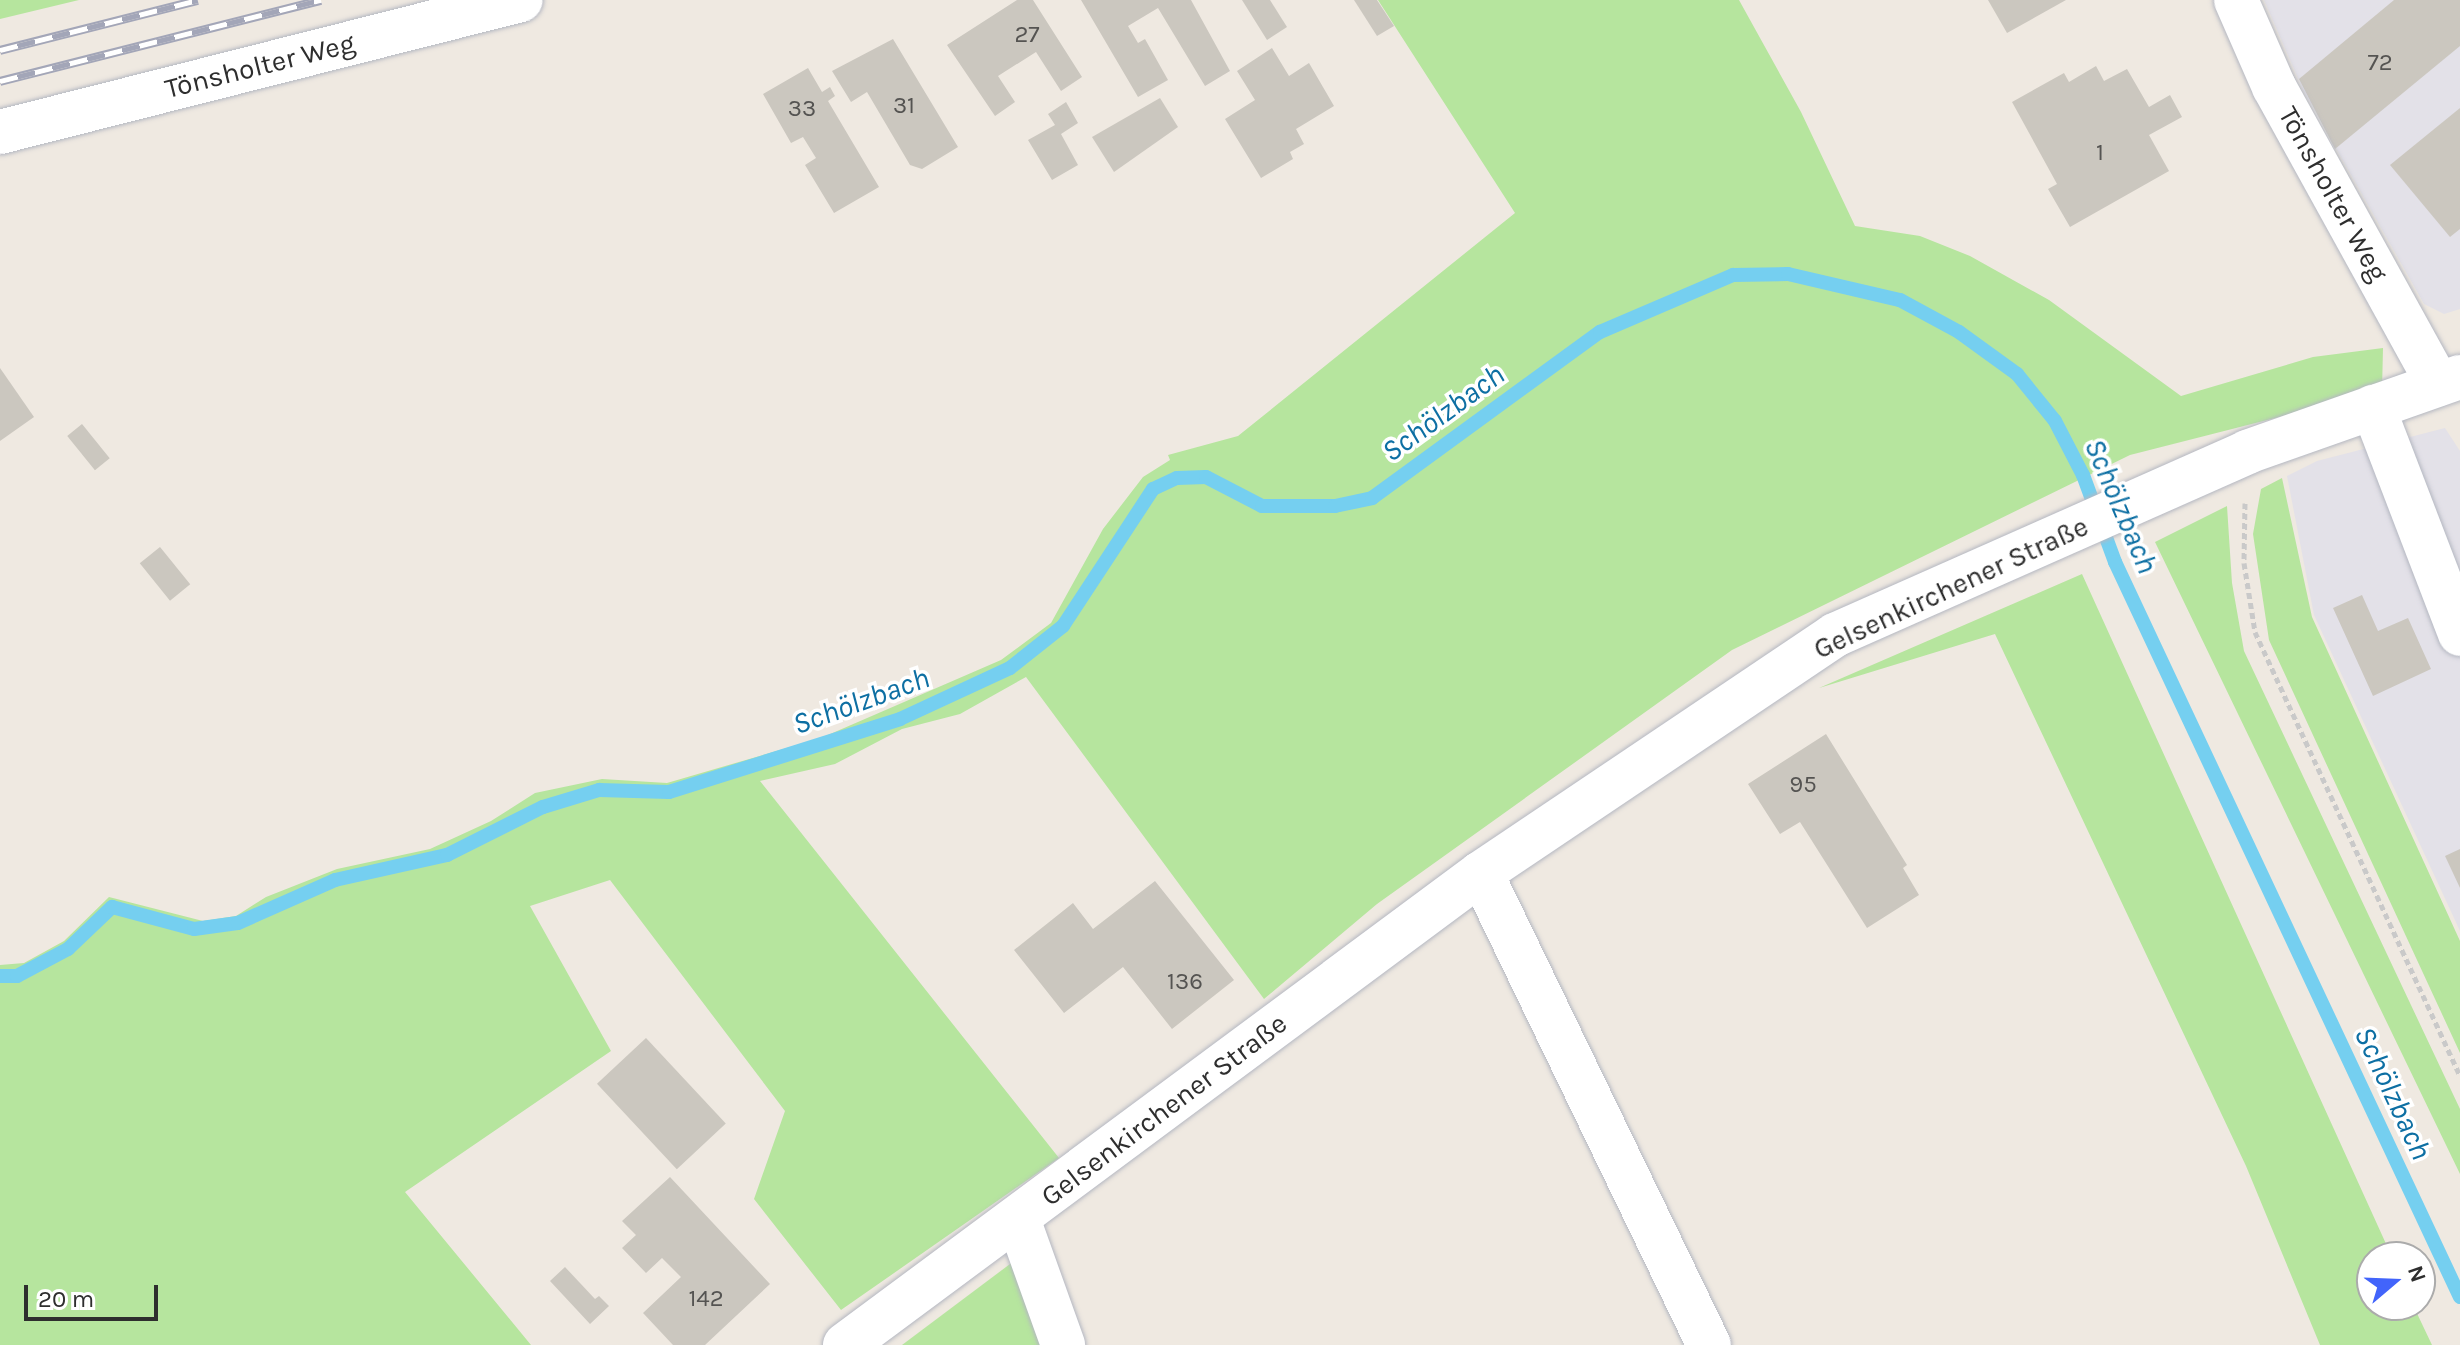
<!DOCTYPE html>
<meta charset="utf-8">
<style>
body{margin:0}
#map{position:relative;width:2460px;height:1345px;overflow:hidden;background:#efe9e1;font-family:Karla,sans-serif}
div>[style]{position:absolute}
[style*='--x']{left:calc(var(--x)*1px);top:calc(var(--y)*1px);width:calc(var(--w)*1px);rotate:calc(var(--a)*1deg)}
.industrial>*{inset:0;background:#e3e1e8}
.green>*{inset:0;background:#b6e59e}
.stream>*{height:14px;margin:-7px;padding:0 7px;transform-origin:7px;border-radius:7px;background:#75cff0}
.building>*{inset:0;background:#cbc7bf;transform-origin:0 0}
.path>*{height:5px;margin-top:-2.5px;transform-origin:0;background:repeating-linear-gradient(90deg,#c9c9c9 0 6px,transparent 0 10px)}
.roads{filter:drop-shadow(0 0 2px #b4b7c1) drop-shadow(0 0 2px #b4b7c1)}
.minor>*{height:44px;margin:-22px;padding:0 22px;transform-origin:22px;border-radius:22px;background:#fff}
.rail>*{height:9px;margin-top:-4.5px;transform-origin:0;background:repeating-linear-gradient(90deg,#fff 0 18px,#a3a6b8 0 36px);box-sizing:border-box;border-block:2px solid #a3a6b8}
span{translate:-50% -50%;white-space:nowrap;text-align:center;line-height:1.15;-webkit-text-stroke:7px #fff;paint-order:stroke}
.number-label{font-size:24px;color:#555452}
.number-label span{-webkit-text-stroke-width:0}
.street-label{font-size:28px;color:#2e2e2e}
.water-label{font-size:30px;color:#0d6fa3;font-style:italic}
.north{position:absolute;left:2356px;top:1241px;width:80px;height:80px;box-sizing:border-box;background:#fff;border:2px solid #ababab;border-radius:50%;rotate:71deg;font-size:22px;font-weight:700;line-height:32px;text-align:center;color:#2e2e2e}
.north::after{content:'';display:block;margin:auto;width:28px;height:36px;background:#4264fb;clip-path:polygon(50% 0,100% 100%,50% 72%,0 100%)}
.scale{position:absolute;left:24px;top:1285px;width:134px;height:36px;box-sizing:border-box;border:4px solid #2e2e2e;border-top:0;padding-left:10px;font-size:24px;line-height:28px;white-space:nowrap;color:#2e2e2e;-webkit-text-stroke:6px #fff;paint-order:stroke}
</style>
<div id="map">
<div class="industrial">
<i style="clip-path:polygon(2264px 0,2460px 0,2460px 309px,2444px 314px,2424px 304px,2303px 90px)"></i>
<i style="clip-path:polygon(2445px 428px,2460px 451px,2460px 931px,2314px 615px,2287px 476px,2317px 461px)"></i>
</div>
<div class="green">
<i style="clip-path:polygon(0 0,79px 0,0 19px)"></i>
<i style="clip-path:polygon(1378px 0,1739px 0,1801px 112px,1855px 226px,1920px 236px,1970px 256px,2049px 300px,2181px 396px,2313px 357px,2383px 348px,2382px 391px,2130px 455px,1732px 650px,1377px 904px,1264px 999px,1026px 677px,960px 714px,902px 729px,835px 764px,760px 781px,1059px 1158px,841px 1310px,754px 1199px,785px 1111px,610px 880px,530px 906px,611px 1051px,405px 1192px,531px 1345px,0 1345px,0 965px,24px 963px,64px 941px,109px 897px,203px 921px,236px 916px,266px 897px,337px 869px,430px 849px,491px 821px,535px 793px,602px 779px,667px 783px,821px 738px,1001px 660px,1051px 623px,1103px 529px,1143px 477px,1170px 460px,1168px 455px,1238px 436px,1515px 213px)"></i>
<i style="clip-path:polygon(2282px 478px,2312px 617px,2460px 941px,2460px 1053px,2269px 640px,2253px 534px,2261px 489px)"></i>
<i style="clip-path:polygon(2227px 506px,2232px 583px,2244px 651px,2460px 1109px,2460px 1174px,2155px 542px)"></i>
<i style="clip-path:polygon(2082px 574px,2392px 1257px,2372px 1257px,2372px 1305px,2413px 1305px,2432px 1345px,2320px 1345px,2246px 1166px,1995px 634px,1819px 688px)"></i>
<i style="clip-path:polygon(1014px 1261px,1043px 1345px,902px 1345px)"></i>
</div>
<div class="stream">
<i style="--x:0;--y:976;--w:17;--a:0"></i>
<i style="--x:17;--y:976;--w:58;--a:-27.9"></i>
<i style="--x:68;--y:949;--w:61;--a:-43.7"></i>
<i style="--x:112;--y:907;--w:85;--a:15"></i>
<i style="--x:194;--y:929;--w:44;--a:-7.8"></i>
<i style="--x:238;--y:923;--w:106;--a:-23.9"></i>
<i style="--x:335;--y:880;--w:115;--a:-12.6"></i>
<i style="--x:447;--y:855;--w:107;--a:-26.6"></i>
<i style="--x:543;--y:807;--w:59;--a:-16.9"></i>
<i style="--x:599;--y:790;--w:70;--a:1.6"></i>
<i style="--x:669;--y:792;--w:242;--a:-17.5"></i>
<i style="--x:900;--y:719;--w:121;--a:-24.9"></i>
<i style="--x:1010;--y:668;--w:68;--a:-38.4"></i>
<i style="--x:1063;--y:626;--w:164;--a:-56.7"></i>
<i style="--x:1153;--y:489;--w:26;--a:-25"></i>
<i style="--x:1177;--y:478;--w:29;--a:-2"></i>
<i style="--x:1206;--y:477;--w:63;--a:27.4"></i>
<i style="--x:1262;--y:506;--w:73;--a:0"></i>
<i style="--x:1335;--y:506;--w:38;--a:-12"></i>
<i style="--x:1372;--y:498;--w:282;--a:-36.1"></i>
<i style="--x:1600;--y:332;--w:145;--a:-23.2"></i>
<i style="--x:1733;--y:275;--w:55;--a:-1"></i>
<i style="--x:1788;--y:274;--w:115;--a:13.1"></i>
<i style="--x:1900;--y:300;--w:67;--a:28.5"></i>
<i style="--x:1959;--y:332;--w:72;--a:35.9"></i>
<i style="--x:2017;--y:374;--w:60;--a:51"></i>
<i style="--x:2055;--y:421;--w:61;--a:62.6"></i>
<i style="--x:2083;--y:475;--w:93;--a:69.8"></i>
<i style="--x:2115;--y:562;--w:812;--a:64.86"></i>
</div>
<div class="building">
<i style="clip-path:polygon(1017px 0,1033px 0,1082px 77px,1061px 91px,1036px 52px,998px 76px,1015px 102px,995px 116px,947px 45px)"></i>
<i style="clip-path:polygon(1081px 0,1191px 0,1230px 71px,1205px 86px,1158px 8px,1128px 26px,1138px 43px,1145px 39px,1168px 80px,1138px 97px)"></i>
<i style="clip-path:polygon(1242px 0,1270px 0,1287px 27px,1267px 40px)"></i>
<i style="clip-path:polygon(1354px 0,1377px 0,1394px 26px,1377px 36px)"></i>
<i style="clip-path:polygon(1988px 0,2066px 0,2007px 33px)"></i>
<i style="clip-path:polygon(2394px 0,2460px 0,2460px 46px,2335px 149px,2299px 79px)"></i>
<i style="clip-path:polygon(893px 39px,958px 147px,922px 169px,910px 165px,867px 92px,851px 102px,832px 71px)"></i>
<i style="clip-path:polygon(1272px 48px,1289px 76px,1309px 63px,1334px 106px,1296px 129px,1304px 144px,1290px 152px,1293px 159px,1261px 178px,1225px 119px,1255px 100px,1237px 71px)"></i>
<i style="clip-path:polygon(2096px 66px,2104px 81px,2127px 69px,2149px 107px,2170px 95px,2182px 117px,2149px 135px,2169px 171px,2070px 227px,2048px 189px,2057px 184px,2012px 102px,2064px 73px,2069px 82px)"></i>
<i style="clip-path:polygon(808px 68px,822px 92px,830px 87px,835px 96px,828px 101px,879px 187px,834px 213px,805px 165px,816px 158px,803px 137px,791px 143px,763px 94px)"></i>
<i style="clip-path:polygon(1160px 98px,1178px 127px,1114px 172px,1092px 137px)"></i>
<i style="clip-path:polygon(1066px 102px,1078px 123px,1061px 134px,1078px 165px,1052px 180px,1028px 140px,1055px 125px,1048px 114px)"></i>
<i style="clip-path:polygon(2460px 108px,2460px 229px,2450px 237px,2390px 165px)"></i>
<i style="clip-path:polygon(0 368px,34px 417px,0 441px)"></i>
<i style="left:82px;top:424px;width:44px;height:19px;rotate:51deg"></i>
<i style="left:160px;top:547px;width:48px;height:26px;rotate:51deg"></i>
<i style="clip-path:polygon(2362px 595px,2378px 631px,2408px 618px,2431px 669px,2373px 696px,2333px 608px)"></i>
<i style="clip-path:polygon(1826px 734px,1907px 865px,1903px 868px,1919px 895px,1867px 928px,1800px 822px,1780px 834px,1748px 784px)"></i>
<i style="clip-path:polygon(2460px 849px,2460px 888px,2445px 856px)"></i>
<i style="clip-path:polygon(1155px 881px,1234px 980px,1172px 1029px,1123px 967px,1064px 1013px,1014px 950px,1073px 903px,1093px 929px)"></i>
<i style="left:646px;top:1038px;width:117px;height:67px;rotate:47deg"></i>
<i style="clip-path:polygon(670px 1177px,770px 1284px,705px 1345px,673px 1345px,643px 1313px,681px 1277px,662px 1258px,646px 1273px,622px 1248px,636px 1235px,622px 1221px)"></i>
<i style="clip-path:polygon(565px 1267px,595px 1299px,599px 1296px,609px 1306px,590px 1324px,550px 1281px)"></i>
</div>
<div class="path">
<i style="--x:2245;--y:503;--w:60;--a:91"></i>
<i style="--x:2244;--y:563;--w:70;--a:80.9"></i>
<i style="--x:2255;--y:632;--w:489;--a:65.2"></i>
</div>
<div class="roads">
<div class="minor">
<i style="--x:2236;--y:0;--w:95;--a:66.4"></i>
<i style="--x:2274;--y:87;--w:339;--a:61.1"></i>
<i style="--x:0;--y:132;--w:537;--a:-14.22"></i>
<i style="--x:2373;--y:407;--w:243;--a:69"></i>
<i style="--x:1481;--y:873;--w:524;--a:64.22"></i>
<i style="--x:1018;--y:1219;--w:134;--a:70.3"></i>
<i style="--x:845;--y:1345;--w:792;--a:-36.58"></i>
<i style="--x:1481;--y:873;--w:427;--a:-33.9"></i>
<i style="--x:1835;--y:635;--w:451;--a:-23.9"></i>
<i style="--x:2247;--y:452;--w:226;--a:-19.4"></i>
</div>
</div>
<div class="rail">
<i style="--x:0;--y:50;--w:204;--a:-14.2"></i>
<i style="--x:0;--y:81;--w:331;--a:-14.2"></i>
</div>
<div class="number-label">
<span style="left:1027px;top:35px">27</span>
<span style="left:2380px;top:63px">72</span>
<span style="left:904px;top:106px">31</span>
<span style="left:802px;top:109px">33</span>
<span style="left:2100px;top:153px">1</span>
<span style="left:1803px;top:785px">95</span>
<span style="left:1185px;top:982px">136</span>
<span style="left:706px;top:1299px">142</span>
</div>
<div class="street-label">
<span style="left:260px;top:66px;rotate:-14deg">Tönsholter Weg</span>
<span style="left:2333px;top:194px;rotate:61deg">Tönsholter Weg</span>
<span style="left:1951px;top:588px;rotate:-25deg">Gelsenkirchener Straße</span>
<span style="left:1164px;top:1110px;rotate:-37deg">Gelsenkirchener Straße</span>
</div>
<div class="water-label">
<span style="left:1443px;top:413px;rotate:-36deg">Schölzbach</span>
<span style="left:2121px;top:506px;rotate:67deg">Schölzbach</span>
<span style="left:861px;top:701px;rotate:-20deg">Schölzbach</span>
<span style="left:2393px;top:1093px;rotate:65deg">Schölzbach</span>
</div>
<div class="north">N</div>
<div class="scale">20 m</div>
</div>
